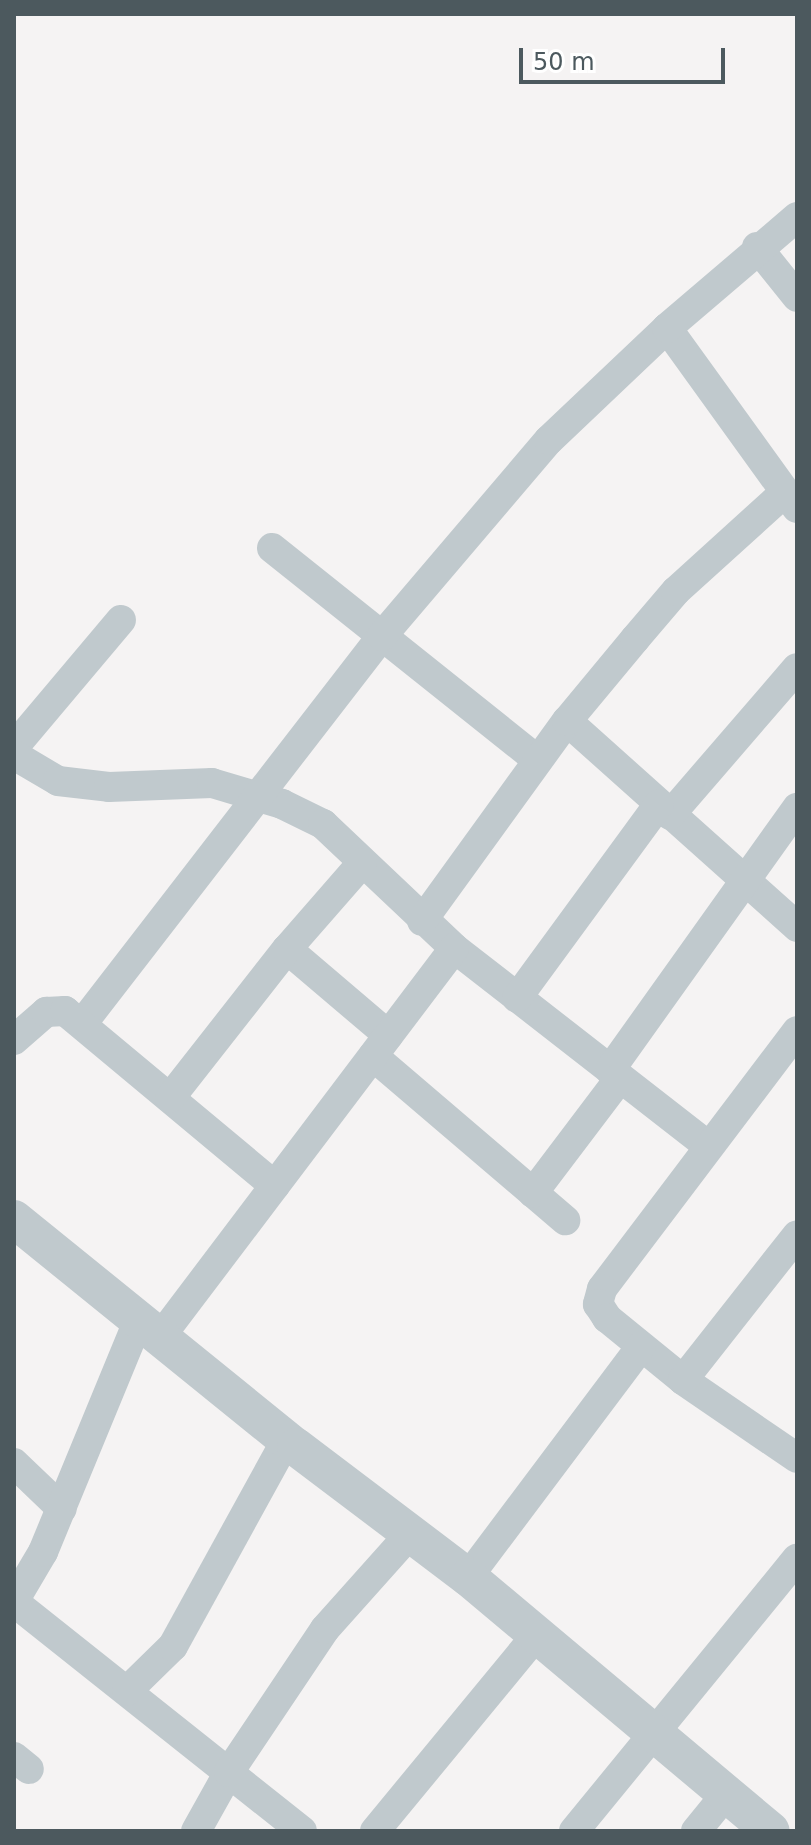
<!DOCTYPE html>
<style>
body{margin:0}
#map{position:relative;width:811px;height:1845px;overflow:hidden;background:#f5f3f3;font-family:"DejaVu Sans",sans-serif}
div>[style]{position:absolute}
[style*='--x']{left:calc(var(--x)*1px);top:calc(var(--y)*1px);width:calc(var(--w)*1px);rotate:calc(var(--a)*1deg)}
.minor>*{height:30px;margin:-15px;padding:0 15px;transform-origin:15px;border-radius:15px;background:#c0c9cd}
.tertiary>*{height:38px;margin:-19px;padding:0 19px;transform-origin:19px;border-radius:19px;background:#c0c9cd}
span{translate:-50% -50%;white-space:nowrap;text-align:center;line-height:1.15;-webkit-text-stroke:7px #fff;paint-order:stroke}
.frame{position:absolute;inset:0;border:16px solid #4c595e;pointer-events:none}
.scale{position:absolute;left:519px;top:48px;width:206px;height:36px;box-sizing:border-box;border:4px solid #4c595e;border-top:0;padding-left:10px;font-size:24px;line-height:28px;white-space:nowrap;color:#4c595e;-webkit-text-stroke:6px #fff;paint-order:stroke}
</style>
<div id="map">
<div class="minor">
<i style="--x:757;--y:247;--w:64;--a:51.3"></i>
<i style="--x:667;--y:328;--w:222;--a:54.2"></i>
<i style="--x:272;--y:548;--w:340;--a:38.6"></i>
<i style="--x:567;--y:721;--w:309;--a:41.8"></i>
<i style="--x:14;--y:747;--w:166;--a:-49.9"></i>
<i style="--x:14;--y:755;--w:51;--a:30.6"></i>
<i style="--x:58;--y:781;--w:51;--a:6.7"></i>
<i style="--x:109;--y:787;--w:103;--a:-2.2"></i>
<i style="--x:212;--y:783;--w:73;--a:16.7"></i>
<i style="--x:282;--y:804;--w:46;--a:26"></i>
<i style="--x:323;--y:824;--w:180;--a:43.4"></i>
<i style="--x:454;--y:948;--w:322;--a:37.9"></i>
<i style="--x:670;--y:815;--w:194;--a:-49.2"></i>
<i style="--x:422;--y:921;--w:247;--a:-54.1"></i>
<i style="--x:567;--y:721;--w:107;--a:-50.3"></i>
<i style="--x:635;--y:639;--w:63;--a:-49.5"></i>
<i style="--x:676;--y:591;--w:146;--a:-42.2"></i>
<i style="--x:287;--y:949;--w:133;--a:40.4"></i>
<i style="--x:517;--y:998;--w:240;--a:-53.8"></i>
<i style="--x:82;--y:1024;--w:490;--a:-52.3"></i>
<i style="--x:382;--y:636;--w:257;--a:-49.6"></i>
<i style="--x:549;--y:440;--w:163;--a:-43.5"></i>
<i style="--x:667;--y:328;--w:171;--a:-40.5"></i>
<i style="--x:797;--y:1031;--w:323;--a:127.1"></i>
<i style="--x:602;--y:1289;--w:16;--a:105"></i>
<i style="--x:598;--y:1304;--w:17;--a:57"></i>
<i style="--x:607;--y:1318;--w:98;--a:39.2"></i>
<i style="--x:683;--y:1380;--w:138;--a:34.4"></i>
<i style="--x:14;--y:1040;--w:43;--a:-41.2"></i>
<i style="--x:46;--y:1012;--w:19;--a:-3"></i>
<i style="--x:65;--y:1011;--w:273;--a:39.8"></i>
<i style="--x:373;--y:1056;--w:253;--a:40.5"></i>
<i style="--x:610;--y:1070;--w:322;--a:-54.5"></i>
<i style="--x:170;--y:1098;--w:189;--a:-51.9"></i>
<i style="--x:287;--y:949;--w:114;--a:-48.9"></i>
<i style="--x:533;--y:1193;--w:144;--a:-52.9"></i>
<i style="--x:161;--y:1336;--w:486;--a:-52.9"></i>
<i style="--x:683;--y:1380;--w:184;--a:-51.8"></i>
<i style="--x:14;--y:1463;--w:66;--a:43.8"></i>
<i style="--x:468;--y:1577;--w:288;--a:-53.1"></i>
<i style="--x:14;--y:1601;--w:57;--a:-59.4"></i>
<i style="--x:43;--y:1552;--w:252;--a:-67.6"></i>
<i style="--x:14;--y:1602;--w:368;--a:38.5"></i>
<i style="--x:127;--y:1691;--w:64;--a:-44.4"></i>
<i style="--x:173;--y:1646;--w:236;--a:-61.2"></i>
<i style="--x:14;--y:1757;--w:19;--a:39"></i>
<i style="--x:196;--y:1831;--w:68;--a:-60.8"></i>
<i style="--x:229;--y:1772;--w:172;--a:-56.1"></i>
<i style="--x:325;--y:1629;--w:127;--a:-48.2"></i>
<i style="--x:375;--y:1831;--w:251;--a:-50.5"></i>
<i style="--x:574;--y:1831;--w:352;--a:-50.7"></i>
<i style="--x:696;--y:1831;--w:49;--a:-50.8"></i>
</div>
<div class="tertiary">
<i style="--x:14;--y:1219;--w:363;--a:39"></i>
<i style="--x:296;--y:1447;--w:216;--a:37.1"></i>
<i style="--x:468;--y:1577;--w:395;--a:40"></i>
</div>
<div class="frame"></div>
<div class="scale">50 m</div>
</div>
